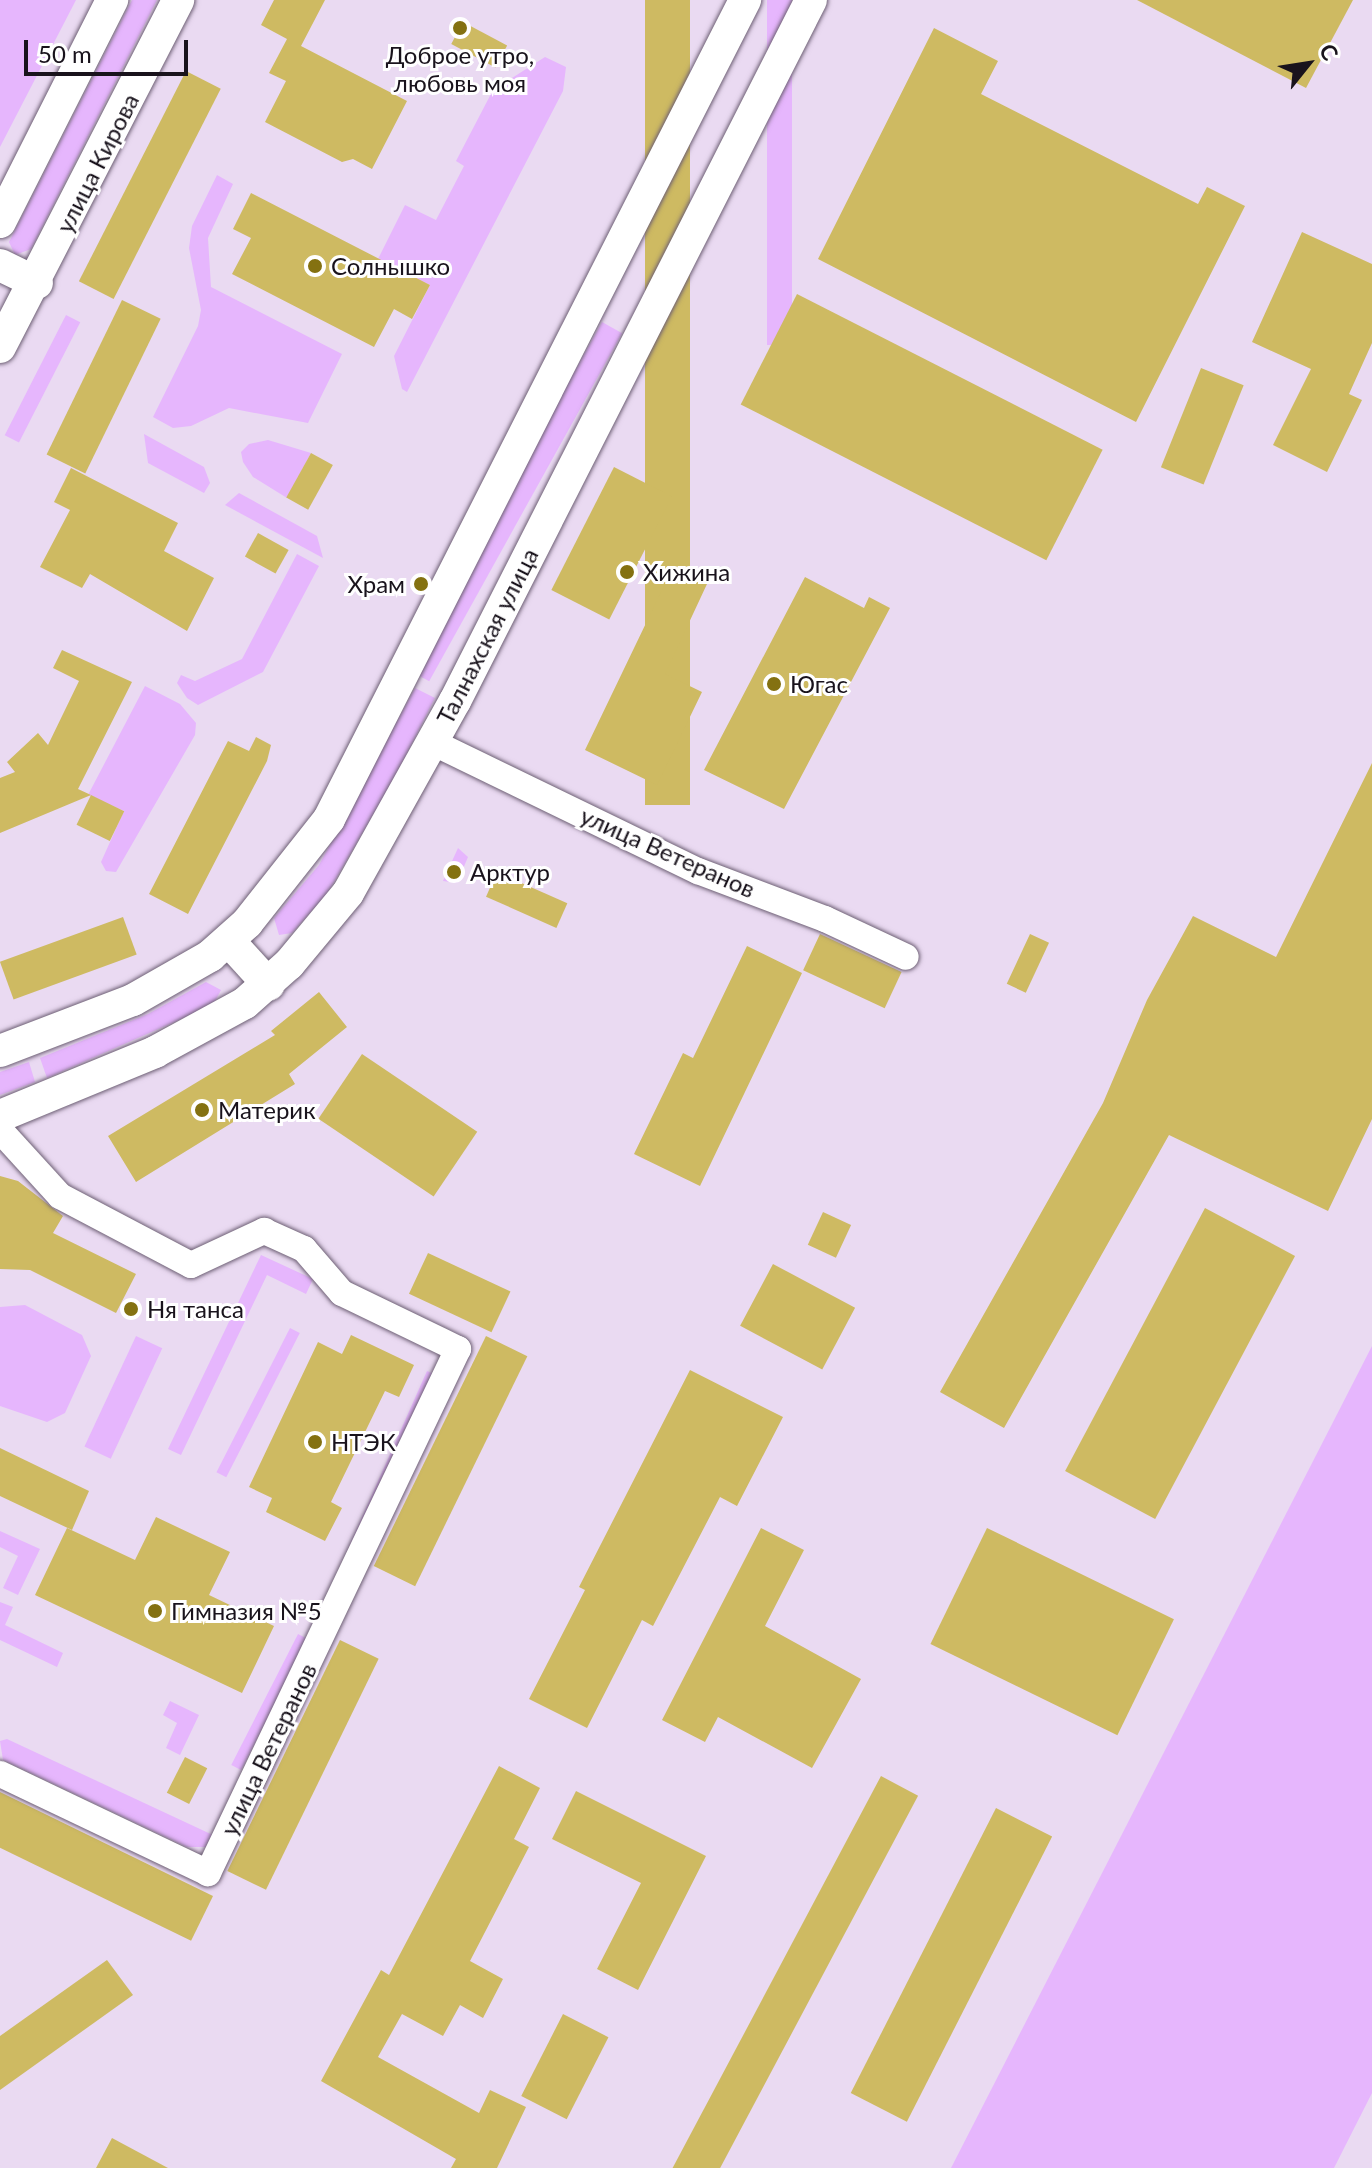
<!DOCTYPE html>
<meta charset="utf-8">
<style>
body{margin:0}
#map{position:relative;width:1372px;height:2168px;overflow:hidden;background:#eadaf2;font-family:Lato,sans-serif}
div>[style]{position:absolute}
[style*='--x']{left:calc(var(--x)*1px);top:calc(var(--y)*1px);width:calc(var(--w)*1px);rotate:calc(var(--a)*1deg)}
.green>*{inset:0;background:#e6b6fd;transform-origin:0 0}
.building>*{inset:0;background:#ceba62;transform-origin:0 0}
.roads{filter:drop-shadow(0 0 2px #6d5f74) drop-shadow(0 0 2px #6d5f74)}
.minor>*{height:26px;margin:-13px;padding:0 13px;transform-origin:13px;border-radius:13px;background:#fff}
.tertiary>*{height:32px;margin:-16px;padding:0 16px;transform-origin:16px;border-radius:16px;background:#fff}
.dots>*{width:22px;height:22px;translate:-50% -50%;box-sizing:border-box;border:4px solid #fff;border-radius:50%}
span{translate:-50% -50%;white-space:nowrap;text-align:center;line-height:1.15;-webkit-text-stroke:6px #fff;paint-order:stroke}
.poi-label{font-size:24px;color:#19131c}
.left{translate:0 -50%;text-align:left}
.right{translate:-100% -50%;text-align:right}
.street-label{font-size:24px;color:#19131c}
.north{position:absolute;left:1268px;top:24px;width:80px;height:80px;-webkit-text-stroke:6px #fff;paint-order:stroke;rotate:60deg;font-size:22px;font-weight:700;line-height:32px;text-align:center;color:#19131c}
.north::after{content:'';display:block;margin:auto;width:28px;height:36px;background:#19131c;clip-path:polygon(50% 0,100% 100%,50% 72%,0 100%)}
.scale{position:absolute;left:24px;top:40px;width:164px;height:36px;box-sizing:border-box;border:4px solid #19131c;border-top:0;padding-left:10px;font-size:24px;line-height:28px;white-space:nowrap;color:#19131c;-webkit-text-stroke:6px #fff;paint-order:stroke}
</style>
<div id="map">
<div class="green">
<i style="clip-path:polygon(0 0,76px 0,0 147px)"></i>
<i style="clip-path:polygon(132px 0,157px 0,31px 249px,15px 255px,9px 242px)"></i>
<i style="left:767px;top:0;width:25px;height:345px"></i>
<i style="clip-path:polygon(545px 57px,566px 67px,563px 91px,407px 392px,402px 389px,394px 356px,430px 285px,378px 259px,405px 205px,436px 220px,464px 166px,456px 161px,493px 90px)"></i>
<i style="clip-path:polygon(217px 175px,233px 184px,208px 238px,211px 287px,342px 354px,308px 423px,229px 408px,191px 426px,173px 428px,153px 417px,198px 326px,201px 310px,189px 248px,192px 226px)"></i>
<i style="left:66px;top:315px;width:16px;height:135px;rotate:27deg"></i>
<i style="left:602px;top:322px;width:23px;height:398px;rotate:29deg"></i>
<i style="clip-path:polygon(144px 434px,204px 467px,210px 483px,204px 493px,148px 463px)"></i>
<i style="clip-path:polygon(268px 440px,311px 453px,287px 498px,253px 477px,243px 462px,241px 452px,249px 444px)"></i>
<i style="clip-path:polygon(239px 493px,317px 536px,323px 558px,225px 505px)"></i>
<i style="clip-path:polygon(297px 554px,319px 566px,263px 672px,198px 705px,187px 698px,177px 683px,181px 675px,195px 681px,242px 659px)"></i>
<i style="clip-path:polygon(145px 686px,180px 704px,196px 723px,195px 735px,116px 872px,106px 871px,101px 862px,124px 811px,88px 795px)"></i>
<i style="clip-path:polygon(415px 688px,435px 698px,396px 775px,327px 894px,292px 933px,279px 935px,274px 918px,319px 865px)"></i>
<i style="clip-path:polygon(458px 848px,468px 857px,457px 883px,443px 881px)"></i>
<i style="clip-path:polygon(206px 982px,221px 990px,213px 1005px,47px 1078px,40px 1058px,148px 1014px)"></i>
<i style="clip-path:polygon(29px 1062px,35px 1082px,0 1095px,0 1072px)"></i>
<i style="clip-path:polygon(261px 1255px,313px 1279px,306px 1294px,267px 1275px,181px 1455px,168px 1449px)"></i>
<i style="clip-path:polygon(25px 1305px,82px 1335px,91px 1356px,65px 1413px,47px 1422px,0 1406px,0 1307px)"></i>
<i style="left:290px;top:1328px;width:11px;height:162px;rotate:27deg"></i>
<i style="left:136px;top:1336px;width:29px;height:122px;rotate:25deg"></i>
<i style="clip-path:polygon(1372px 1346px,1372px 2093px,1334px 2168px,951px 2168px)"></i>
<i style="left:427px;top:1371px;width:10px;height:198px;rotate:24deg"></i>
<i style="clip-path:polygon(0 1531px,40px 1549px,18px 1595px,3px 1588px,18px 1556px,0 1547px)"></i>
<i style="clip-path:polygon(0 1602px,13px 1607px,5px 1625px,63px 1653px,57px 1667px,0 1640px)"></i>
<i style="left:298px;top:1634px;width:11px;height:147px;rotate:27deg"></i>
<i style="clip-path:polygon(170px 1701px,199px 1715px,180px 1755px,166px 1748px,177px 1723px,163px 1715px)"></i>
<i style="clip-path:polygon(7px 1739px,215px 1836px,210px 1847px,187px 1847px,3px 1760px,0 1741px)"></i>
</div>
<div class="building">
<i style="clip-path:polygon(274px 0,325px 0,301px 46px,407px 101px,372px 169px,353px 159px,342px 162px,265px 122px,286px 81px,269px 73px,287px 39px,261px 25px)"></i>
<i style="left:645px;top:0;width:45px;height:805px"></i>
<i style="clip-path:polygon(1137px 0,1353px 0,1306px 88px)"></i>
<i style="left:463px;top:22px;width:50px;height:25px;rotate:28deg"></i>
<i style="clip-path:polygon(934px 28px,998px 61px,981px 94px,1198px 204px,1207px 187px,1245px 206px,1136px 422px,818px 259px)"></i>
<i style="left:186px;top:71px;width:39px;height:236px;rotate:27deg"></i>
<i style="clip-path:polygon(251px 193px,430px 285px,412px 319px,394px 309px,374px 347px,232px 274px,251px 238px,233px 229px)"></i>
<i style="clip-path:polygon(1302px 232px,1372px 264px,1372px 343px,1349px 394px,1362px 400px,1327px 472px,1273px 445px,1311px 369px,1252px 342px)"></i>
<i style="left:797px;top:294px;width:343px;height:124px;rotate:27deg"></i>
<i style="left:122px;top:300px;width:43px;height:172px;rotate:26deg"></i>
<i style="left:1201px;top:368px;width:46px;height:107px;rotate:22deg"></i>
<i style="left:311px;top:453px;width:25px;height:51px;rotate:29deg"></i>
<i style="left:614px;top:467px;width:65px;height:138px;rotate:27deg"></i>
<i style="clip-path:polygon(71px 468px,178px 523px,164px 551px,214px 578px,187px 631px,90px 574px,82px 588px,40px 567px,70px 510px,54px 502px)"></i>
<i style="left:258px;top:533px;width:35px;height:27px;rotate:29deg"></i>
<i style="clip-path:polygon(673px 567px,707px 584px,665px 674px,702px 692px,657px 785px,585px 750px)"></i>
<i style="clip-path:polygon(805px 577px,864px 608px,869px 597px,890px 608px,784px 809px,704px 770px)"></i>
<i style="clip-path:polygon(62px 650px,132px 682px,78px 789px,91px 795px,0 833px,0 778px,15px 772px,7px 762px,38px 733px,48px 745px,79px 681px,53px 668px)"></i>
<i style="clip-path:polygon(256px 737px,271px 745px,267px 761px,188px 914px,149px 894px,228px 741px,249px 751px)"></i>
<i style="clip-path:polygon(1372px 763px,1372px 1119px,1328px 1211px,1169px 1135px,1004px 1428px,940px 1392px,1103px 1103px,1147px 1000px,1193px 916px,1276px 957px)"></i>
<i style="left:91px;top:795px;width:37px;height:33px;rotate:26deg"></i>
<i style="left:497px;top:872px;width:77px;height:27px;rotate:24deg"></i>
<i style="left:123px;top:917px;width:40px;height:131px;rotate:70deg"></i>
<i style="left:820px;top:934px;width:90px;height:40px;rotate:25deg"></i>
<i style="left:1030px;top:934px;width:21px;height:55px;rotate:25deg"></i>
<i style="clip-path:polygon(747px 946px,802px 973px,700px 1186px,634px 1154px,683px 1053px,693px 1058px)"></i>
<i style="clip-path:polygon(319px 992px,347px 1027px,289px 1074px,295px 1084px,136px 1182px,108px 1136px,275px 1035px,271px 1031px)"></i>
<i style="left:362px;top:1054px;width:139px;height:78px;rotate:34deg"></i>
<i style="clip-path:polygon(0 1176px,18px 1181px,63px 1216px,53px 1233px,136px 1274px,116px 1313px,30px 1270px,0 1269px)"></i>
<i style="left:1205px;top:1208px;width:102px;height:298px;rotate:28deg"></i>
<i style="left:823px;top:1212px;width:31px;height:36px;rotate:25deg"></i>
<i style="left:428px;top:1253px;width:91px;height:45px;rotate:25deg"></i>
<i style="left:773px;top:1264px;width:93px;height:70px;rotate:28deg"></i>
<i style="clip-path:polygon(351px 1335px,414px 1365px,399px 1397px,385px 1391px,331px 1502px,342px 1508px,325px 1541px,266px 1512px,272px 1498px,249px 1487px,318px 1342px,342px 1354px)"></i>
<i style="left:486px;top:1336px;width:46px;height:256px;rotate:26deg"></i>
<i style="clip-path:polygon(690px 1370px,783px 1417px,737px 1506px,720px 1497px,653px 1626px,642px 1620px,587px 1728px,529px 1699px,585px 1590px,579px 1587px)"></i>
<i style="clip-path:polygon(0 1448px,89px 1491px,72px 1530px,0 1496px)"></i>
<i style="clip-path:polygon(156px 1517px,230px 1552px,209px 1595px,274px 1626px,242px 1693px,35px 1595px,67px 1528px,135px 1560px)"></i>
<i style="clip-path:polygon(761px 1528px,804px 1550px,765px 1626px,861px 1679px,812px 1768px,718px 1717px,705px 1742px,662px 1720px)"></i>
<i style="left:987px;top:1528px;width:208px;height:129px;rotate:26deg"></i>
<i style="left:340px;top:1640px;width:43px;height:257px;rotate:26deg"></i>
<i style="left:185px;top:1757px;width:25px;height:40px;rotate:27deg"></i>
<i style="clip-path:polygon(499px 1766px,540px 1788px,514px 1839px,529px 1847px,470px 1961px,503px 1979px,483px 2018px,460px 2005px,443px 2036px,402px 2014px,378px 2057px,479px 2113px,490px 2090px,526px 2107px,497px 2168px,451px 2168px,456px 2159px,321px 2081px,381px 1970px,389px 1975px)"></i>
<i style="left:881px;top:1776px;width:42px;height:444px;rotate:28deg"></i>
<i style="clip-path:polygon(576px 1791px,706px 1856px,638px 1990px,597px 1969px,641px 1883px,552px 1839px)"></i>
<i style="left:0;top:1792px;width:237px;height:50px;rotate:26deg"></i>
<i style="left:996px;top:1808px;width:63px;height:320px;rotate:27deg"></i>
<i style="clip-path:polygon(107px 1960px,133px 1995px,0 2090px,0 2036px)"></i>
<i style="left:563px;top:2014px;width:51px;height:92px;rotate:27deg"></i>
<i style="clip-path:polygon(112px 2138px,168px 2168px,96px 2168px)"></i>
</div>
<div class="roads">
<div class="minor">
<i style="--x:432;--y:742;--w:296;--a:25.9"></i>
<i style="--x:698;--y:871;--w:136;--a:20.7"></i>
<i style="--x:825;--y:919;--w:89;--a:25.1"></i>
<i style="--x:0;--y:1130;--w:89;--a:47.7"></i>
<i style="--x:60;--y:1196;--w:148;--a:27.8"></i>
<i style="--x:191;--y:1265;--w:81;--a:-25"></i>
<i style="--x:264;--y:1231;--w:44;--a:24.2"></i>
<i style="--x:304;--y:1249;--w:58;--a:49.2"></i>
<i style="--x:342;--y:1293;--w:129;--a:25.8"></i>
<i style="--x:458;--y:1349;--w:581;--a:115.51"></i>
<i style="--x:208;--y:1873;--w:230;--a:-154.5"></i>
</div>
<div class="tertiary">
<i style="--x:0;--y:222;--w:249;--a:-63.2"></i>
<i style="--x:0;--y:265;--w:41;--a:25.9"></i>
<i style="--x:0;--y:347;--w:390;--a:-62.8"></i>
<i style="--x:229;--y:941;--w:59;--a:47.7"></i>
<i style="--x:0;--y:1051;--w:142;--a:-21"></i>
<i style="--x:133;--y:1000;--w:89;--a:-29.7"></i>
<i style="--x:210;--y:956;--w:50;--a:-41.7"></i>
<i style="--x:247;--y:923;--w:132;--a:-51.7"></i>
<i style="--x:329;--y:819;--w:919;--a:-63.07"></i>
<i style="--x:0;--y:1116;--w:168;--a:-22.4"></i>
<i style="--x:155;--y:1052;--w:102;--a:-28.6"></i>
<i style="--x:245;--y:1003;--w:59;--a:-41.6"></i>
<i style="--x:289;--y:964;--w:92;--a:-50.3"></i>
<i style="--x:348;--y:893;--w:220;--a:-60.9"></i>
<i style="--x:455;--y:701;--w:786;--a:-63.08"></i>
</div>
</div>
<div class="dots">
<i style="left:460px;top:28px;background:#847111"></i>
<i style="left:315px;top:266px;background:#847111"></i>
<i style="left:627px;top:572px;background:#847111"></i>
<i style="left:421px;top:584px;background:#847111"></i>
<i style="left:774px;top:684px;background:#847111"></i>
<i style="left:454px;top:872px;background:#847111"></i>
<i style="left:202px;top:1110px;background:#847111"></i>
<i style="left:131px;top:1309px;background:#847111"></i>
<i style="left:315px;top:1442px;background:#847111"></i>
<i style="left:155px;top:1611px;background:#847111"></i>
</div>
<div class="poi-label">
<span style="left:460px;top:69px">Доброе утро,<br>любовь моя</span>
<span class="left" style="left:331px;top:266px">Солнышко</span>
<span class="left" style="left:643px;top:572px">Хижина</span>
<span class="right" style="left:405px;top:584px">Храм</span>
<span class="left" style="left:790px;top:684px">Югас</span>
<span class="left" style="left:470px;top:872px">Арктур</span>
<span class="left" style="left:218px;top:1110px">Материк</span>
<span class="left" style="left:147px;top:1309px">Ня танса</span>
<span class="left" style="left:331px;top:1442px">НТЭК</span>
<span class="left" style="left:171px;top:1611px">Гимназия №5</span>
</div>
<div class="street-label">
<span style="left:97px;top:163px;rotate:-63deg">улица Кирова</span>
<span style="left:487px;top:636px;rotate:-63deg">Талнахская улица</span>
<span style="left:668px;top:852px;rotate:24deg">улица Ветеранов</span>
<span style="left:268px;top:1749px;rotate:-64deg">улица Ветеранов</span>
</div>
<div class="north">С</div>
<div class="scale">50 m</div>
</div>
